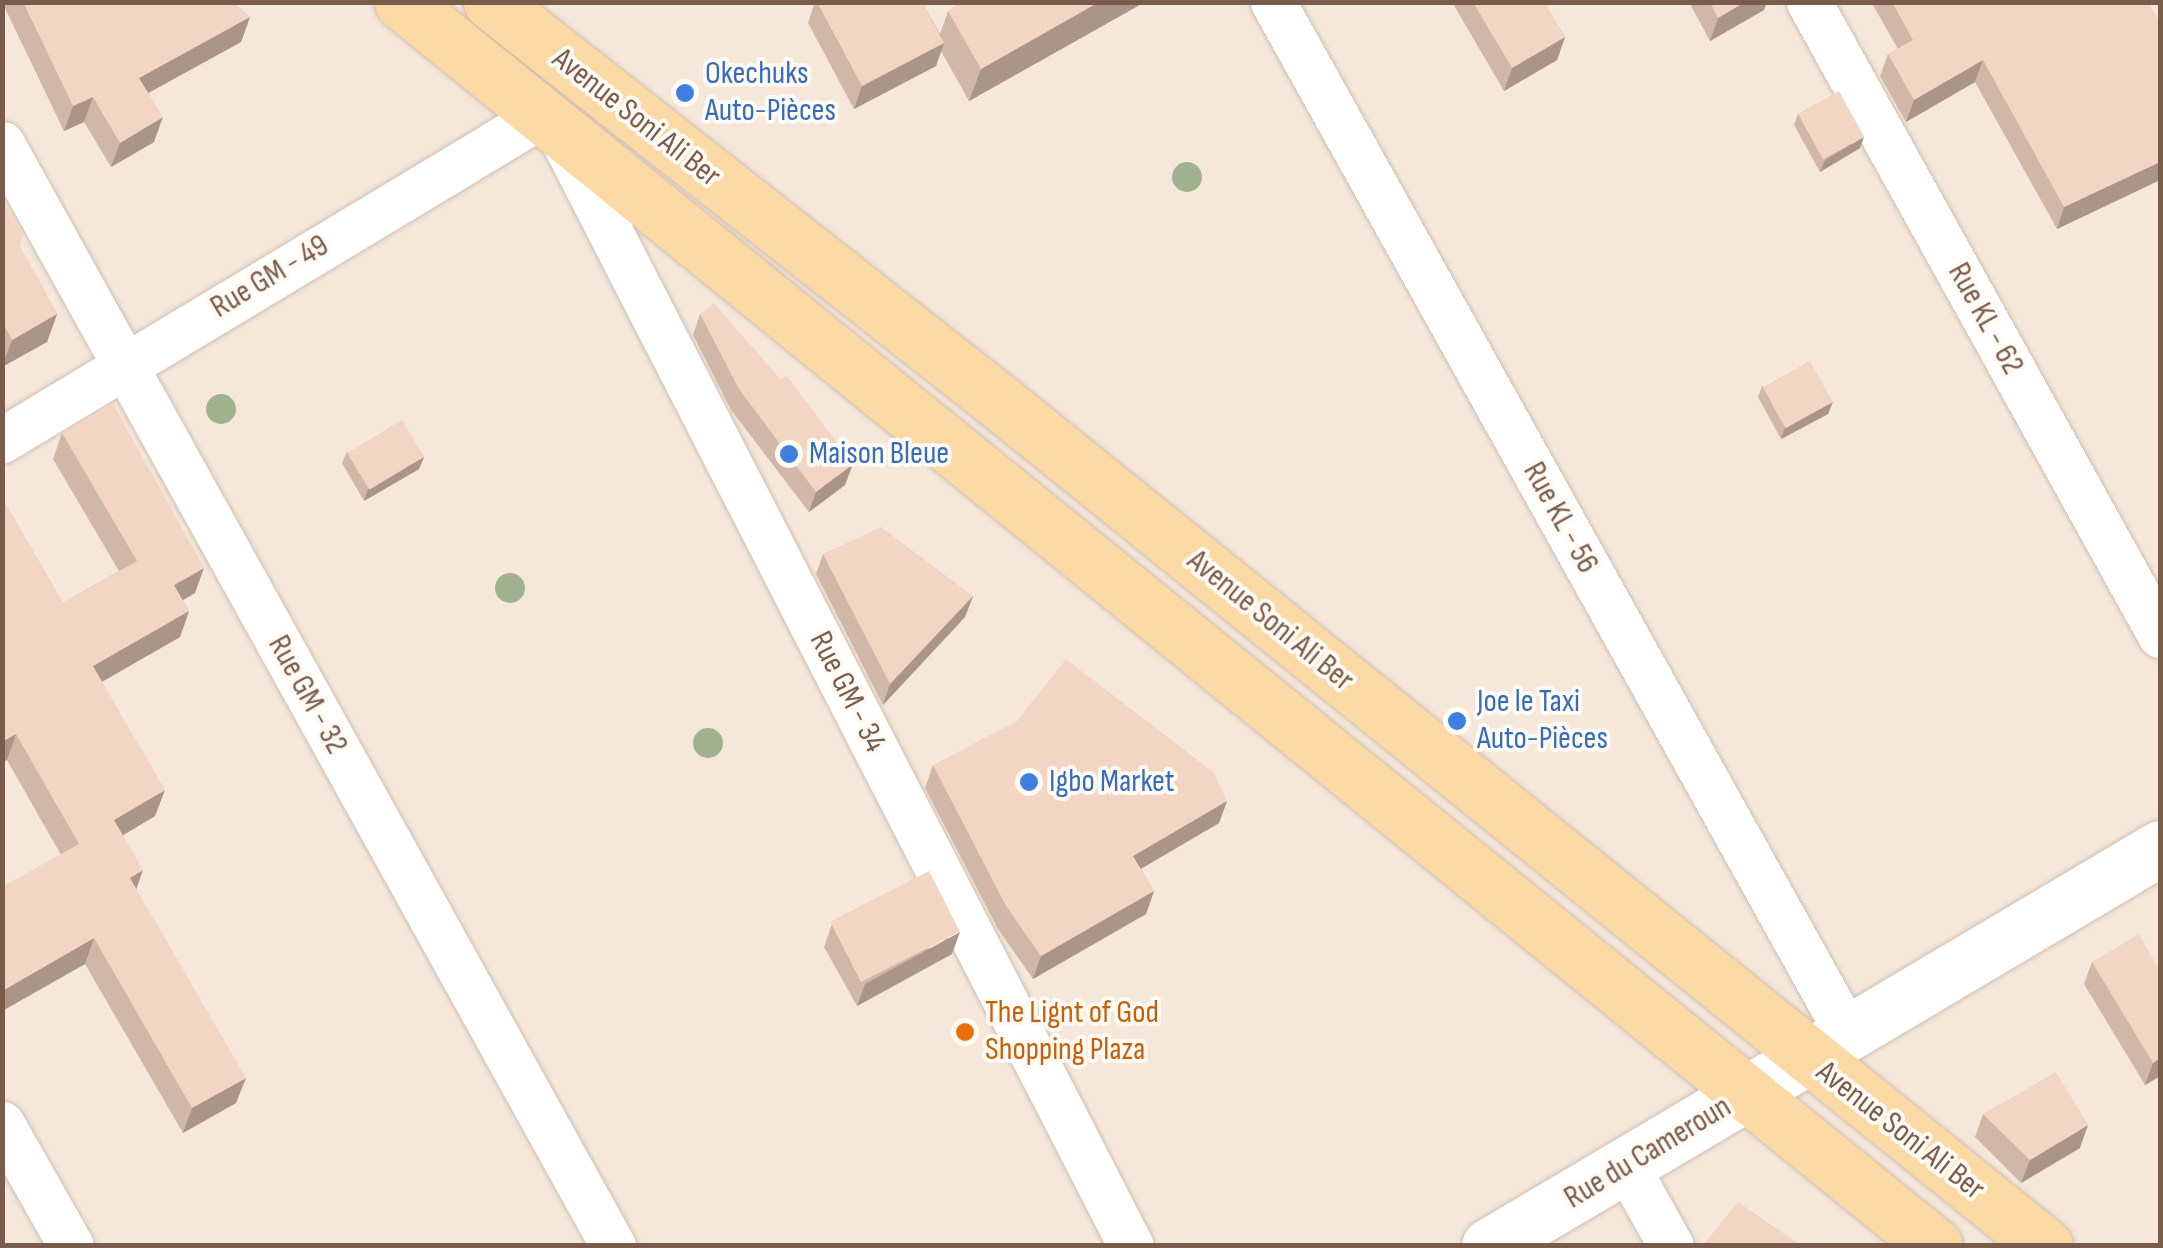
<!DOCTYPE html>
<meta charset="utf-8">
<style>
body{margin:0}
#map{position:relative;width:2163px;height:1248px;overflow:hidden;background:#fdf6ec;font-family:"Sofia Sans Condensed",sans-serif}
div>[style]{position:absolute}
[style*='--x']{left:calc(var(--x)*1px);top:calc(var(--y)*1px);width:calc(var(--w)*1px);rotate:calc(var(--a)*1deg)}
.residential>*{inset:0;background:#f5e8da;transform-origin:0 0}
.roads{filter:drop-shadow(0 0 2px #d1beb0) drop-shadow(0 0 2px #d1beb0)}
.minor>*{height:45px;margin:-22.5px;padding:0 22.5px;transform-origin:22.5px;border-radius:22.5px;background:#fff}
.tertiary>*{height:55px;margin:-27.5px;padding:0 27.5px;transform-origin:27.5px;border-radius:27.5px;background:#fff}
.primary>*{height:55px;margin:-27.5px;padding:0 27.5px;transform-origin:27.5px;border-radius:27.5px;background:#fbd9a5}
.trees>*{width:30px;height:30px;margin:-15px;border-radius:50%;background:#a0b28e}
.wall>*{inset:0;background:#d1b7a8}
.shaded-wall>*{inset:0;background:#aa9588}
.building>*{inset:0;background:#f3d5c3;transform-origin:0 0}
.dots>*{width:28px;height:28px;translate:-50% -50%;box-sizing:border-box;border:5px solid #fffaf3;border-radius:50%}
span{translate:-50% -50%;white-space:nowrap;text-align:center;line-height:1.15;-webkit-text-stroke:8px #fffaf3;paint-order:stroke}
.shop-label{font-size:32px;color:#366cbe}
.left{translate:0 -50%;text-align:left}
.street-label{font-size:32px;color:#7a5c4d}
.food-label{font-size:32px;color:#c56008}
.frame{position:absolute;inset:0;border:5px solid #7a5c4d;pointer-events:none}
</style>
<div id="map">
<div class="residential">
<i style="left:3px;top:3px;width:2157px;height:1242px"></i>
</div>
<div class="roads">
<div class="minor">
<i style="--x:1273;--y:2;--w:1180;--a:60.89"></i>
<i style="--x:1809;--y:2;--w:724;--a:60.99"></i>
<i style="--x:562;--y:138;--w:1246;--a:62.82"></i>
<i style="--x:2;--y:144;--w:1260;--a:60.99"></i>
<i style="--x:2;--y:440;--w:627;--a:-31.03"></i>
<i style="--x:2;--y:1124;--w:140;--a:60.5"></i>
<i style="--x:1628;--y:1169;--w:88;--a:60.8"></i>
</div>
<div class="tertiary">
<i style="--x:1489;--y:1246;--w:780;--a:-30.67"></i>
</div>
<div class="primary">
<i style="--x:402;--y:2;--w:1974;--a:39.06"></i>
<i style="--x:491;--y:2;--w:644;--a:38.19"></i>
<i style="--x:997;--y:400;--w:1347;--a:38.91"></i>
</div>
</div>
<div class="trees">
<i style="left:1187px;top:177px"></i>
<i style="left:221px;top:409px"></i>
<i style="left:510px;top:588px"></i>
<i style="left:708px;top:743px"></i>
</div>
<div class="wall">
<i style="clip-path:polygon(2px 2px,232px 2px,250px 17px,241px 42px,148px 93px,154px 142px,111px 167px,84px 122px,64px 131px)"></i>
<i style="clip-path:polygon(815px 2px,922px 2px,940px 34px,948px 11px,963px 2px,1145px 2px,969px 101px,941px 51px,936px 66px,854px 109px,808px 23px)"></i>
<i style="clip-path:polygon(1452px 2px,1544px 2px,1565px 37px,1557px 60px,1504px 91px)"></i>
<i style="clip-path:polygon(1689px 2px,1767px 2px,1764px 10px,1710px 41px)"></i>
<i style="clip-path:polygon(1874px 2px,2148px 2px,2160px 24px,2160px 180px,2057px 229px,1975px 82px,1906px 122px,1880px 76px,1888px 54px,1898px 49px,1873px 5px)"></i>
<i style="clip-path:polygon(1798px 114px,1860px 148px,1820px 172px,1794px 125px)"></i>
<i style="clip-path:polygon(2px 198px,20px 247px,57px 314px,47px 342px,2px 367px)"></i>
<i style="clip-path:polygon(700px 314px,845px 485px,809px 512px,731px 410px,693px 335px)"></i>
<i style="clip-path:polygon(1762px 386px,1828px 414px,1781px 439px,1758px 397px)"></i>
<i style="clip-path:polygon(62px 433px,195px 593px,183px 600px,189px 611px,180px 637px,102px 682px,155px 816px,123px 835px,136px 889px,236px 1103px,183px 1133px,85px 964px,2px 1011px,2px 887px,61px 855px,7px 760px,2px 762px,2px 498px,63px 603px,119px 571px,53px 459px)"></i>
<i style="clip-path:polygon(347px 452px,424px 457px,419px 469px,364px 501px,342px 463px)"></i>
<i style="clip-path:polygon(823px 554px,973px 596px,965px 617px,883px 705px,816px 574px)"></i>
<i style="clip-path:polygon(933px 765px,1227px 801px,1219px 823px,1141px 869px,1154px 891px,1146px 914px,1033px 979px,998px 929px,925px 788px)"></i>
<i style="clip-path:polygon(832px 924px,952px 954px,857px 1006px,824px 947px)"></i>
<i style="clip-path:polygon(2092px 962px,2160px 971px,2160px 1076px,2145px 1085px,2084px 984px)"></i>
<i style="clip-path:polygon(1983px 1114px,2080px 1148px,2021px 1183px,1975px 1137px)"></i>
</div>
<div class="shaded-wall">
<i style="clip-path:polygon(1099px 2px,1145px 2px,969px 101px,981px 69px)"></i>
<i style="clip-path:polygon(1745px 2px,1767px 2px,1764px 10px,1710px 41px,1718px 18px)"></i>
<i style="clip-path:polygon(250px 17px,241px 42px,130px 103px,139px 78px)"></i>
<i style="clip-path:polygon(1565px 37px,1557px 60px,1504px 91px,1512px 68px)"></i>
<i style="clip-path:polygon(944px 43px,936px 66px,854px 109px,862px 86px)"></i>
<i style="clip-path:polygon(1983px 60px,1975px 82px,1906px 122px,1914px 100px)"></i>
<i style="clip-path:polygon(93px 97px,84px 122px,64px 131px,73px 106px)"></i>
<i style="clip-path:polygon(163px 117px,154px 142px,111px 167px,120px 143px)"></i>
<i style="clip-path:polygon(1864px 137px,1860px 148px,1820px 172px,1825px 160px)"></i>
<i style="clip-path:polygon(2160px 162px,2160px 180px,2057px 229px,2064px 207px)"></i>
<i style="clip-path:polygon(57px 314px,47px 342px,2px 367px,12px 340px)"></i>
<i style="clip-path:polygon(1833px 402px,1828px 414px,1781px 439px,1785px 427px)"></i>
<i style="clip-path:polygon(424px 457px,419px 469px,364px 501px,368px 489px)"></i>
<i style="clip-path:polygon(853px 464px,845px 485px,809px 512px,816px 492px)"></i>
<i style="clip-path:polygon(204px 568px,195px 593px,164px 611px,174px 585px)"></i>
<i style="clip-path:polygon(973px 596px,965px 617px,883px 705px,890px 684px)"></i>
<i style="clip-path:polygon(189px 611px,180px 637px,84px 692px,93px 666px)"></i>
<i style="clip-path:polygon(16px 734px,7px 760px,2px 762px,2px 742px)"></i>
<i style="clip-path:polygon(165px 790px,155px 816px,105px 846px,114px 820px)"></i>
<i style="clip-path:polygon(1227px 801px,1219px 823px,1125px 878px,1133px 856px)"></i>
<i style="clip-path:polygon(143px 870px,134px 896px,130px 878px)"></i>
<i style="clip-path:polygon(1154px 891px,1146px 914px,1033px 979px,1041px 956px)"></i>
<i style="clip-path:polygon(960px 932px,952px 954px,857px 1006px,865px 984px)"></i>
<i style="clip-path:polygon(94px 938px,85px 964px,2px 1011px,4px 990px)"></i>
<i style="clip-path:polygon(2160px 1058px,2160px 1076px,2145px 1085px,2153px 1063px)"></i>
<i style="clip-path:polygon(246px 1078px,236px 1103px,183px 1133px,192px 1108px)"></i>
<i style="clip-path:polygon(2088px 1125px,2080px 1148px,2021px 1183px,2030px 1160px)"></i>
</div>
<div class="building">
<i style="clip-path:polygon(23px 2px,232px 2px,250px 17px,139px 78px,163px 117px,120px 143px,93px 97px,73px 106px)"></i>
<i style="clip-path:polygon(817px 2px,922px 2px,944px 43px,862px 86px)"></i>
<i style="clip-path:polygon(963px 2px,1099px 2px,981px 69px,948px 11px)"></i>
<i style="clip-path:polygon(1473px 2px,1544px 2px,1565px 37px,1512px 68px)"></i>
<i style="clip-path:polygon(1710px 2px,1745px 2px,1718px 18px)"></i>
<i style="clip-path:polygon(1892px 2px,2148px 2px,2160px 24px,2160px 162px,2064px 207px,1983px 60px,1914px 100px,1888px 54px,1913px 40px)"></i>
<i style="left:1839px;top:91px;width:52px;height:47px;rotate:61deg"></i>
<i style="clip-path:polygon(2px 198px,23px 233px,20px 247px,57px 314px,12px 340px,2px 322px)"></i>
<i style="clip-path:polygon(714px 303px,781px 380px,787px 376px,853px 464px,816px 492px,739px 389px,700px 314px)"></i>
<i style="left:1810px;top:361px;width:47px;height:54px;rotate:61deg"></i>
<i style="clip-path:polygon(113px 404px,204px 568px,174px 585px,189px 611px,93px 666px,165px 790px,114px 820px,143px 870px,130px 878px,246px 1078px,192px 1108px,94px 938px,4px 990px,2px 987px,2px 887px,79px 844px,16px 734px,2px 742px,2px 498px,63px 603px,137px 561px,62px 433px)"></i>
<i style="left:402px;top:420px;width:43px;height:64px;rotate:59deg"></i>
<i style="clip-path:polygon(881px 527px,973px 596px,890px 684px,823px 554px)"></i>
<i style="clip-path:polygon(1066px 659px,1213px 772px,1227px 801px,1133px 856px,1154px 891px,1041px 956px,1006px 906px,933px 765px,1017px 721px)"></i>
<i style="left:929px;top:871px;width:68px;height:111px;rotate:63deg"></i>
<i style="clip-path:polygon(2139px 934px,2160px 971px,2160px 1058px,2153px 1063px,2092px 962px)"></i>
<i style="clip-path:polygon(2056px 1072px,2088px 1125px,2030px 1160px,1983px 1114px)"></i>
<i style="clip-path:polygon(1738px 1202px,1802px 1246px,1707px 1246px,1704px 1244px)"></i>
</div>
<div class="dots">
<i style="left:685px;top:93px;background:#3f7fe0"></i>
<i style="left:789px;top:454px;background:#3f7fe0"></i>
<i style="left:1457px;top:721px;background:#3f7fe0"></i>
<i style="left:1029px;top:782px;background:#3f7fe0"></i>
<i style="left:965px;top:1032px;background:#e8710a"></i>
</div>
<div class="shop-label">
<span class="left" style="left:705px;top:93px">Okechuks<br>Auto-Pièces</span>
<span class="left" style="left:809px;top:454px">Maison Bleue</span>
<span class="left" style="left:1477px;top:721px">Joe le Taxi<br>Auto-Pièces</span>
<span class="left" style="left:1049px;top:782px">Igbo Market</span>
</div>
<div class="street-label">
<span style="left:636px;top:118px;rotate:38deg">Avenue Soni Ali Ber</span>
<span style="left:270px;top:277px;rotate:-31deg">Rue GM - 49</span>
<span style="left:1985px;top:319px;rotate:61deg">Rue KL - 62</span>
<span style="left:1560px;top:518px;rotate:61deg">Rue KL - 56</span>
<span style="left:1270px;top:621px;rotate:39deg">Avenue Soni Ali Ber</span>
<span style="left:847px;top:692px;rotate:63deg">Rue GM - 34</span>
<span style="left:307px;top:695px;rotate:61deg">Rue GM - 32</span>
<span style="left:1900px;top:1131px;rotate:38deg">Avenue Soni Ali Ber</span>
<span style="left:1648px;top:1153px;rotate:-31deg">Rue du Cameroun</span>
</div>
<div class="food-label">
<span class="left" style="left:985px;top:1032px">The Lignt of God<br>Shopping Plaza</span>
</div>
<div class="frame"></div>
</div>
